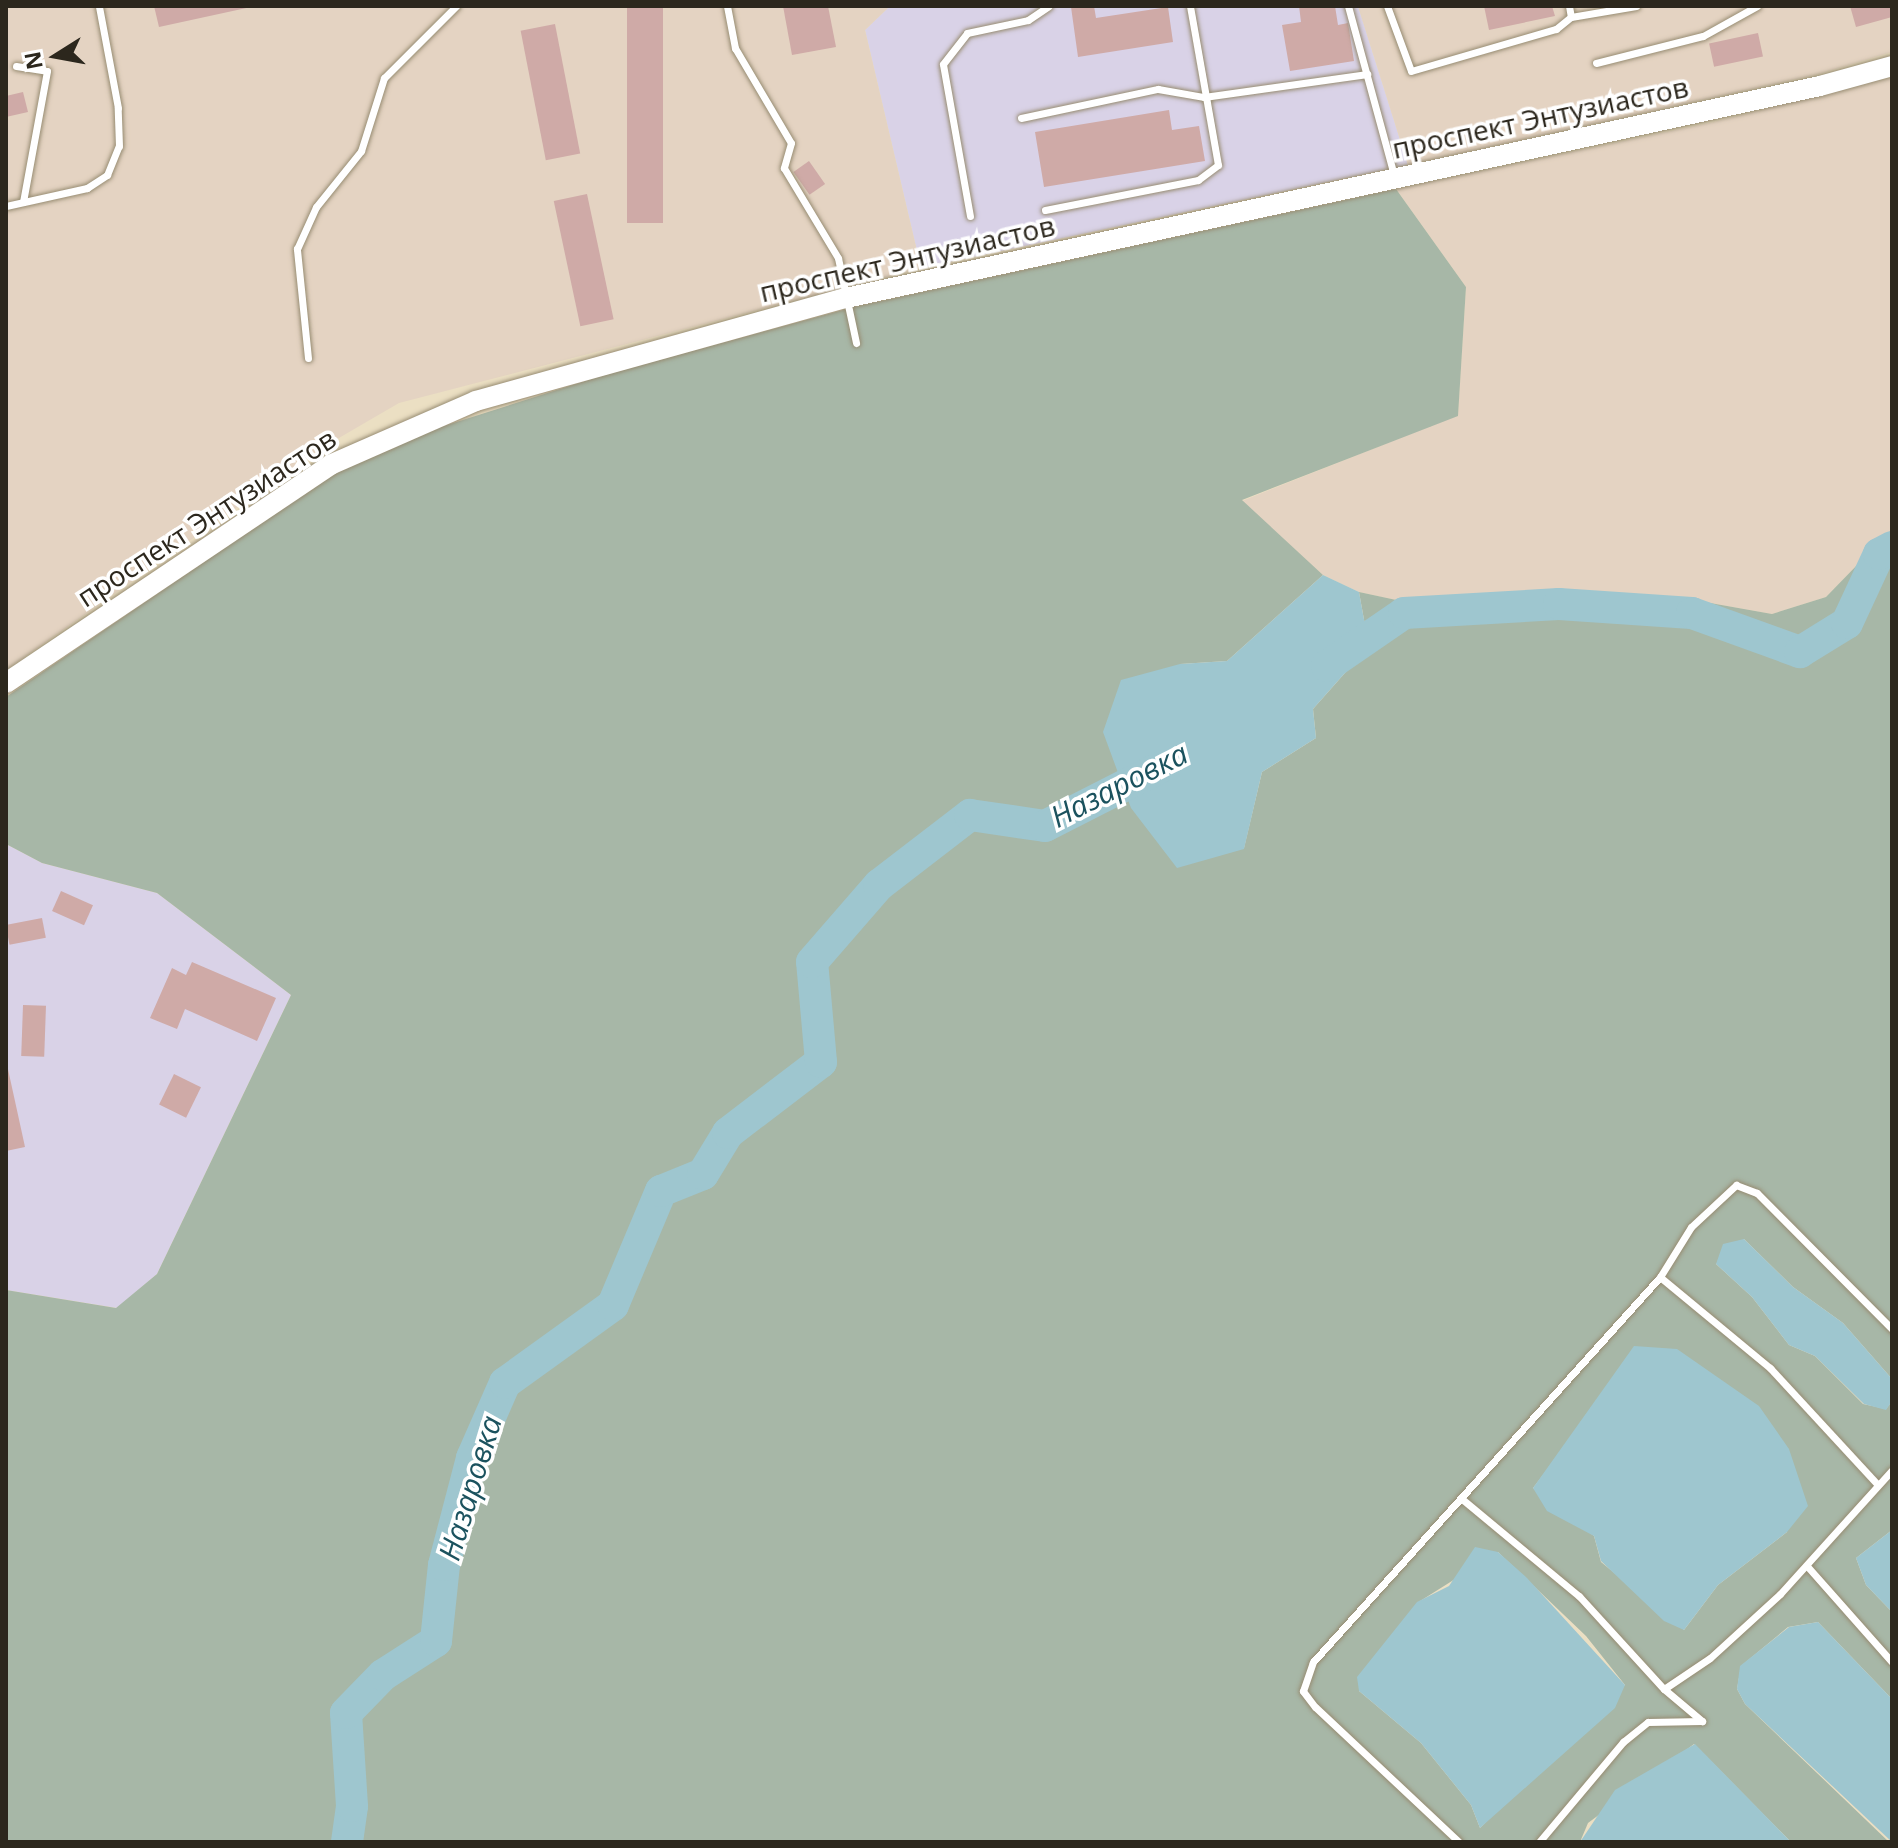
<!DOCTYPE html>
<meta charset="utf-8">
<style>
body{margin:0}
#map{position:relative;width:1898px;height:1848px;overflow:hidden;background:#ebdfc3;font-family:"Open Sans",sans-serif}
div>[style]{position:absolute}
[style*='--x']{left:calc(var(--x)*1px);top:calc(var(--y)*1px);width:calc(var(--w)*1px);rotate:calc(var(--a)*1deg)}
.commercial>*{inset:0;background:#d9d2e7}
.industrial>*{inset:0;background:#e4d3c2}
.green>*{inset:0;background:#a7b7a7}
.water>*{inset:0;background:#9ec6cf}
.river>*{height:32px;margin:-16px;padding:0 16px;transform-origin:16px;border-radius:16px;background:#9ec6cf}
.building>*{inset:0;background:#cfaaa7;transform-origin:0 0}
.roads{filter:drop-shadow(0 0 2px #978c72) drop-shadow(0 0 2px #978c72)}
.lane>*{height:7px;margin:-3.5px;padding:0 3.5px;transform-origin:3.5px;border-radius:3.5px;background:#fff}
.secondary>*{height:20px;margin:-10px;padding:0 10px;transform-origin:10px;border-radius:10px;background:#fff}
span{translate:-50% -50%;white-space:nowrap;text-align:center;line-height:1.15;-webkit-text-stroke:7px #fff;paint-order:stroke}
.street-label{font-size:28px;color:#2c271d}
.water-label{font-size:30px;color:#1b525e;font-style:italic}
.frame{position:absolute;inset:0;border:8px solid #2c271d;pointer-events:none}
.north{position:absolute;left:16px;top:16px;width:80px;height:80px;-webkit-text-stroke:6px #fff;paint-order:stroke;rotate:259deg;font-size:22px;font-weight:700;line-height:32px;text-align:center;color:#2c271d}
.north::after{content:'';display:block;margin:auto;width:28px;height:36px;background:#2c271d;clip-path:polygon(50% 0,100% 100%,50% 72%,0 100%)}
</style>
<div id="map">
<div class="commercial">
<i style="clip-path:polygon(890px 6px,1358px 6px,1408px 165px,921px 268px,865px 30px)"></i>
<i style="clip-path:polygon(6px 844px,42px 863px,157px 893px,291px 995px,157px 1274px,117px 1308px,6px 1290px)"></i>
</div>
<div class="industrial">
<i style="clip-path:polygon(6px 6px,890px 6px,865px 30px,921px 268px,399px 403px,320px 449px,6px 670px)"></i>
<i style="clip-path:polygon(1358px 6px,1892px 6px,1892px 52px,1819px 74px,1408px 165px)"></i>
<i style="clip-path:polygon(1892px 77px,1892px 529px,1826px 597px,1772px 614px,1699px 601px,1635px 598px,1484px 593px,1401px 601px,1359px 592px,1323px 575px,1242px 501px,1458px 415px,1466px 287px,1396px 189px,1714px 122px)"></i>
</div>
<div class="green">
<i style="clip-path:polygon(evenodd,1396px 189px,1466px 287px,1458px 416px,1242px 500px,1323px 575px,1227px 661px,1180px 664px,1244px 848px,1262px 772px,1316px 738px,1313px 709px,1352px 665px,1367px 636px,1359px 592px,1401px 601px,1561px 589px,1699px 601px,1772px 614px,1826px 597px,1892px 529px,1892px 1379px,1843px 1323px,1793px 1287px,1744px 1239px,1716px 1264px,1752px 1297px,1789px 1345px,1815px 1356px,1863px 1404px,1886px 1409px,1892px 1401px,1892px 1530px,1856px 1558px,1866px 1585px,1892px 1612px,1892px 1699px,1818px 1622px,1788px 1627px,1741px 1666px,1737px 1689px,1745px 1704px,1889px 1842px,1791px 1842px,1694px 1744px,1588px 1823px,1580px 1842px,6px 1842px,6px 1290px,116px 1308px,157px 1274px,291px 995px,157px 893px,42px 863px,6px 844px,6px 697px,336px 472px,406px 438px,604px 375px,854px 307px,1396px 189px,1578px 1429px,1787px 1532px,1718px 1585px,1684px 1630px,1601px 1562px,1594px 1536px,1533px 1488px,1578px 1429px,1396px 189px,1498px 1552px,1586px 1636px,1625px 1685px,1480px 1828px,1471px 1805px,1421px 1743px,1359px 1691px,1417px 1603px,1498px 1552px)"></i>
</div>
<div class="water">
<i style="clip-path:polygon(1323px 575px,1359px 592px,1367px 636px,1352px 665px,1313px 709px,1316px 738px,1262px 772px,1244px 849px,1177px 868px,1131px 808px,1103px 732px,1121px 680px,1180px 664px,1227px 661px)"></i>
<i style="clip-path:polygon(1744px 1239px,1793px 1287px,1843px 1323px,1892px 1379px,1892px 1401px,1886px 1410px,1864px 1404px,1815px 1356px,1789px 1345px,1752px 1297px,1716px 1264px,1723px 1244px)"></i>
<i style="clip-path:polygon(1634px 1346px,1677px 1349px,1759px 1406px,1789px 1449px,1808px 1506px,1787px 1532px,1718px 1585px,1684px 1630px,1664px 1621px,1601px 1561px,1594px 1536px,1547px 1511px,1533px 1488px)"></i>
<i style="clip-path:polygon(1892px 1530px,1892px 1612px,1866px 1585px,1856px 1558px)"></i>
<i style="clip-path:polygon(1475px 1547px,1498px 1552px,1527px 1578px,1625px 1685px,1615px 1708px,1480px 1828px,1471px 1805px,1421px 1743px,1359px 1691px,1357px 1677px,1417px 1602px,1449px 1586px)"></i>
<i style="clip-path:polygon(1818px 1622px,1892px 1699px,1892px 1842px,1745px 1704px,1737px 1689px,1740px 1666px,1789px 1627px)"></i>
<i style="clip-path:polygon(1695px 1744px,1791px 1842px,1580px 1842px,1615px 1790px)"></i>
</div>
<div class="river">
<i style="--x:1327;--y:666;--w:93;--a:-34.5"></i>
<i style="--x:1404;--y:613;--w:155;--a:-3.3"></i>
<i style="--x:1559;--y:604;--w:133;--a:3.9"></i>
<i style="--x:1692;--y:613;--w:115;--a:19.9"></i>
<i style="--x:1800;--y:652;--w:55;--a:-31.7"></i>
<i style="--x:1847;--y:623;--w:76;--a:-65.1"></i>
<i style="--x:1879;--y:554;--w:15;--a:-28"></i>
<i style="--x:347;--y:1842;--w:36;--a:-82"></i>
<i style="--x:352;--y:1806;--w:93;--a:-93.7"></i>
<i style="--x:346;--y:1713;--w:53;--a:-45.8"></i>
<i style="--x:383;--y:1675;--w:63;--a:-32.7"></i>
<i style="--x:436;--y:1641;--w:76;--a:-84"></i>
<i style="--x:444;--y:1565;--w:111;--a:-75.3"></i>
<i style="--x:472;--y:1458;--w:82;--a:-66.3"></i>
<i style="--x:505;--y:1383;--w:133;--a:-35.8"></i>
<i style="--x:613;--y:1305;--w:124;--a:-67.2"></i>
<i style="--x:661;--y:1191;--w:45;--a:-22"></i>
<i style="--x:703;--y:1174;--w:48;--a:-58.6"></i>
<i style="--x:728;--y:1133;--w:117;--a:-37.4"></i>
<i style="--x:821;--y:1062;--w:100;--a:-95.1"></i>
<i style="--x:812;--y:962;--w:102;--a:-49"></i>
<i style="--x:879;--y:885;--w:115;--a:-37.6"></i>
<i style="--x:970;--y:815;--w:76;--a:8.3"></i>
<i style="--x:1045;--y:826;--w:130;--a:-27"></i>
</div>
<div class="building">
<i style="clip-path:polygon(154px 6px,251px 6px,251px 7px,159px 27px)"></i>
<i style="left:627px;top:6px;width:36px;height:217px"></i>
<i style="clip-path:polygon(783px 6px,828px 6px,836px 47px,792px 55px)"></i>
<i style="clip-path:polygon(1094px 6px,1096px 18px,1168px 7px,1173px 42px,1078px 57px,1071px 7px)"></i>
<i style="clip-path:polygon(1299px 6px,1335px 6px,1338px 25px,1348px 23px,1354px 61px,1290px 71px,1282px 25px,1301px 22px)"></i>
<i style="clip-path:polygon(1484px 6px,1552px 6px,1555px 16px,1489px 30px)"></i>
<i style="clip-path:polygon(1850px 6px,1892px 6px,1892px 17px,1856px 27px)"></i>
<i style="left:555px;top:24px;width:132px;height:35px;rotate:79deg"></i>
<i style="left:1758px;top:33px;width:24px;height:50px;rotate:78deg"></i>
<i style="clip-path:polygon(23px 92px,28px 112px,6px 117px,6px 96px)"></i>
<i style="clip-path:polygon(1169px 110px,1172px 130px,1199px 126px,1205px 161px,1044px 187px,1035px 132px)"></i>
<i style="left:809px;top:161px;width:28px;height:19px;rotate:55deg"></i>
<i style="left:587px;top:194px;width:128px;height:34px;rotate:78deg"></i>
<i style="left:61px;top:891px;width:35px;height:22px;rotate:24deg"></i>
<i style="left:42px;top:918px;width:20px;height:37px;rotate:79deg"></i>
<i style="clip-path:polygon(192px 962px,276px 998px,257px 1041px,185px 1009px,177px 1029px,150px 1018px,172px 968px,186px 975px)"></i>
<i style="left:23px;top:1005px;width:23px;height:51px;rotate:2deg"></i>
<i style="clip-path:polygon(6px 1060px,25px 1147px,6px 1151px)"></i>
<i style="left:174px;top:1074px;width:30px;height:34px;rotate:26deg"></i>
</div>
<div class="roads">
<div class="lane">
<i style="--x:727;--y:6;--w:43;--a:79.2"></i>
<i style="--x:735;--y:48;--w:110;--a:59.5"></i>
<i style="--x:791;--y:143;--w:26;--a:106"></i>
<i style="--x:784;--y:168;--w:105;--a:59"></i>
<i style="--x:838;--y:258;--w:87;--a:78"></i>
<i style="--x:1348;--y:6;--w:175;--a:74.8"></i>
<i style="--x:1387;--y:6;--w:69;--a:69.7"></i>
<i style="--x:1411;--y:71;--w:151;--a:-16.2"></i>
<i style="--x:1556;--y:29;--w:19;--a:-39"></i>
<i style="--x:1569;--y:6;--w:11;--a:80"></i>
<i style="--x:1571;--y:17;--w:66;--a:-9.6"></i>
<i style="--x:1596;--y:63;--w:110;--a:-14.2"></i>
<i style="--x:1703;--y:36;--w:62;--a:-29.1"></i>
<i style="--x:16;--y:66;--w:31;--a:9"></i>
<i style="--x:47;--y:71;--w:133;--a:100.4"></i>
<i style="--x:1021;--y:118;--w:140;--a:-12"></i>
<i style="--x:1158;--y:89;--w:47;--a:9.9"></i>
<i style="--x:1204;--y:97;--w:165;--a:-8"></i>
<i style="--x:6;--y:206;--w:83;--a:-12.5"></i>
<i style="--x:87;--y:188;--w:24;--a:-33"></i>
<i style="--x:107;--y:175;--w:31;--a:-68"></i>
<i style="--x:119;--y:146;--w:38;--a:-92"></i>
<i style="--x:118;--y:108;--w:104;--a:-100.6"></i>
<i style="--x:1045;--y:210;--w:156;--a:-11.1"></i>
<i style="--x:1198;--y:180;--w:25;--a:-37"></i>
<i style="--x:1218;--y:165;--w:161;--a:-100"></i>
<i style="--x:970;--y:216;--w:154;--a:-100.1"></i>
<i style="--x:943;--y:64;--w:39;--a:-52"></i>
<i style="--x:967;--y:33;--w:62;--a:-12"></i>
<i style="--x:1028;--y:20;--w:25;--a:-34"></i>
<i style="--x:308;--y:358;--w:110;--a:-95.8"></i>
<i style="--x:297;--y:249;--w:46;--a:-65.7"></i>
<i style="--x:316;--y:207;--w:72;--a:-51.2"></i>
<i style="--x:361;--y:151;--w:77;--a:-72.5"></i>
<i style="--x:384;--y:78;--w:102;--a:-45"></i>
<i style="--x:1660;--y:1277;--w:143;--a:39.6"></i>
<i style="--x:1770;--y:1368;--w:158;--a:47.3"></i>
<i style="--x:1462;--y:1499;--w:152;--a:39.7"></i>
<i style="--x:1579;--y:1596;--w:126;--a:47.6"></i>
<i style="--x:1664;--y:1689;--w:50;--a:40.1"></i>
<i style="--x:1807;--y:1566;--w:128;--a:48.5"></i>
<i style="--x:1664;--y:1689;--w:55;--a:-34"></i>
<i style="--x:1710;--y:1658;--w:95;--a:-42.4"></i>
<i style="--x:1780;--y:1594;--w:167;--a:-47.9"></i>
<i style="--x:1459;--y:1842;--w:197;--a:-136.8"></i>
<i style="--x:1315;--y:1707;--w:20;--a:-127"></i>
<i style="--x:1303;--y:1691;--w:31;--a:-71"></i>
<i style="--x:1313;--y:1662;--w:518;--a:-47.97"></i>
<i style="--x:1660;--y:1277;--w:59;--a:-58.2"></i>
<i style="--x:1691;--y:1227;--w:62;--a:-43"></i>
<i style="--x:1736;--y:1185;--w:22;--a:21"></i>
<i style="--x:1757;--y:1193;--w:192;--a:45.2"></i>
<i style="--x:1539;--y:1842;--w:131;--a:-50"></i>
<i style="--x:1623;--y:1742;--w:32;--a:-39"></i>
<i style="--x:1648;--y:1722;--w:54;--a:-1.1"></i>
</div>
<div class="secondary">
<i style="--x:6;--y:683;--w:391;--a:-33.9"></i>
<i style="--x:330;--y:465;--w:159;--a:-23.7"></i>
<i style="--x:476;--y:401;--w:384;--a:-15.6"></i>
<i style="--x:846;--y:298;--w:997;--a:-12.28"></i>
<i style="--x:1820;--y:86;--w:75;--a:-15.5"></i>
</div>
</div>
<div class="street-label">
<span style="left:1540px;top:117px;rotate:-12deg">проспект Энтузиастов</span>
<span style="left:907px;top:258px;rotate:-13deg">проспект Энтузиастов</span>
<span style="left:206px;top:517px;rotate:-33deg">проспект Энтузиастов</span>
</div>
<div class="water-label">
<span style="left:1119px;top:785px;rotate:-27deg">Назаровка</span>
<span style="left:470px;top:1488px;rotate:-73deg">Назаровка</span>
</div>
<div class="frame"></div>
<div class="north">N</div>
</div>
